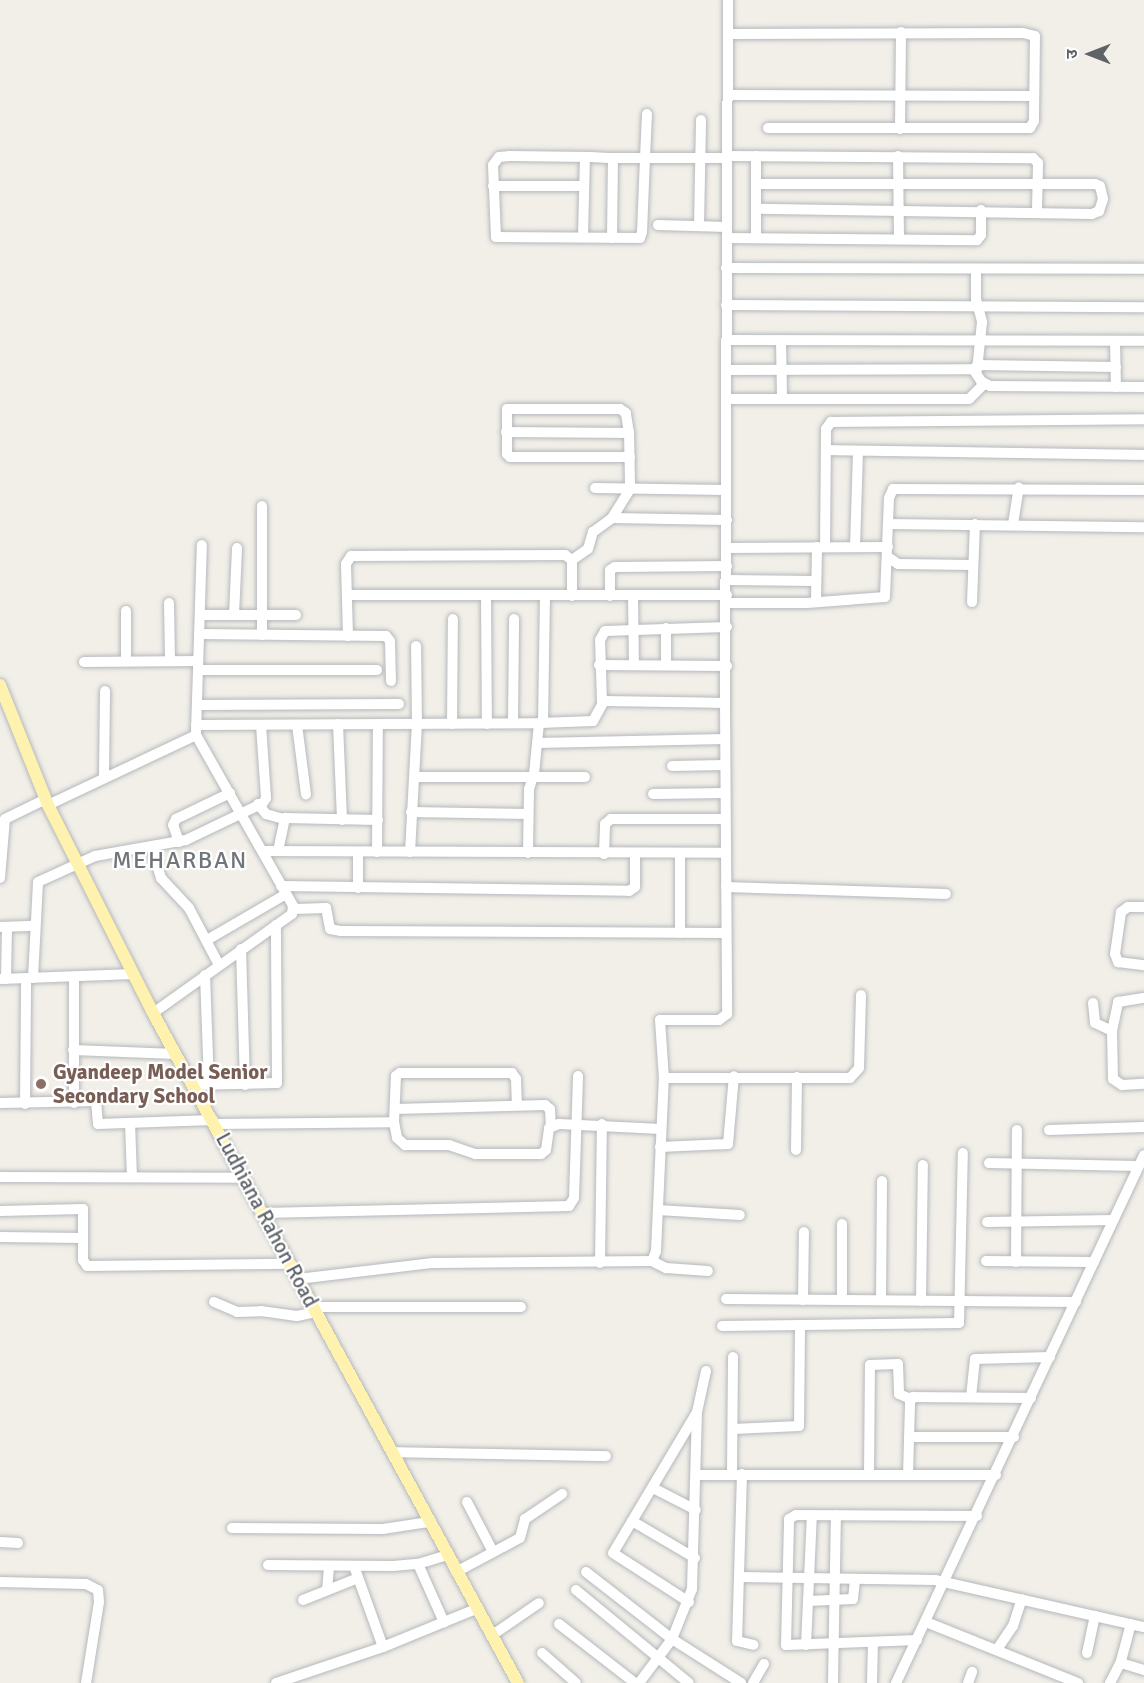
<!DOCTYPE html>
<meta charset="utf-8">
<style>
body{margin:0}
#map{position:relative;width:1144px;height:1683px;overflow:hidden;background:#f1efe8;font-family:Signika,"Noto Sans Devanagari",sans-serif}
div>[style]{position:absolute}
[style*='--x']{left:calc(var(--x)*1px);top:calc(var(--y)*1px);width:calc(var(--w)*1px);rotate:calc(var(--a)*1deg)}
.roads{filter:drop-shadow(0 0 2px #b5b8bc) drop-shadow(0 0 2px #b5b8bc)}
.minor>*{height:10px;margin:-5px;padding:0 5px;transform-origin:5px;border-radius:5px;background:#fff}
.major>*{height:12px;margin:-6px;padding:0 6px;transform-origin:6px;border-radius:6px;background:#fff2af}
.dots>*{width:16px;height:16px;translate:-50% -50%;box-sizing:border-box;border:3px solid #fff;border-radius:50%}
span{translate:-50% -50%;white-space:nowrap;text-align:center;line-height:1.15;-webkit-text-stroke:4.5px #fff;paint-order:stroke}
.education-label{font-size:21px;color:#785e54;font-weight:700}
.left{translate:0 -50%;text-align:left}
.street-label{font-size:21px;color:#5f6368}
.quarter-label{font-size:24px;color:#70757a;letter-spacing:1.5px}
.north{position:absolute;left:1060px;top:24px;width:60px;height:60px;-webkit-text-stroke:4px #fff;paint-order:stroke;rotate:270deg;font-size:16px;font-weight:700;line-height:24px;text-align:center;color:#5f6368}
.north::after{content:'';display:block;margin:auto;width:21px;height:27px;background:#5f6368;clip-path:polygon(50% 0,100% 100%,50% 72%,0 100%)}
</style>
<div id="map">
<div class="roads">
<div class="minor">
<i style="--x:730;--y:34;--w:293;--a:-0.2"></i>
<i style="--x:1023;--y:33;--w:12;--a:14"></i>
<i style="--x:1035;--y:36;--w:85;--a:90.7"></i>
<i style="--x:1034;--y:121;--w:8;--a:120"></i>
<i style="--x:1030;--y:128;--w:262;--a:180"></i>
<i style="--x:730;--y:95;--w:304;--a:0.2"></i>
<i style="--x:647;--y:114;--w:44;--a:92.6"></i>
<i style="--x:645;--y:158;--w:74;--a:92.3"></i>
<i style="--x:642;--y:232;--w:6;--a:108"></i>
<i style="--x:640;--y:238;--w:144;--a:-179.6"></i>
<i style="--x:496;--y:237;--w:72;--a:-92.4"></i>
<i style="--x:493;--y:165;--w:10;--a:-53"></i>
<i style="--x:499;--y:157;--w:11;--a:-5"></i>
<i style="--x:510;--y:156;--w:81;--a:0.7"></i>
<i style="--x:591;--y:157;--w:22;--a:3"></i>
<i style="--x:613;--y:158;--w:115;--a:0"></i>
<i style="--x:900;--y:129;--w:97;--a:-89.4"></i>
<i style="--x:728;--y:156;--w:305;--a:0.4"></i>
<i style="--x:1033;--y:158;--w:7;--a:45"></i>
<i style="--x:1038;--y:163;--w:49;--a:91.2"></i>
<i style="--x:756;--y:156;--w:82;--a:90"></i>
<i style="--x:898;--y:156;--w:82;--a:89.3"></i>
<i style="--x:756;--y:184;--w:339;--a:0"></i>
<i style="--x:1095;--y:184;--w:5;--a:22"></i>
<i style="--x:1100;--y:186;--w:13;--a:77"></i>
<i style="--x:1103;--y:199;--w:13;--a:108"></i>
<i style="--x:1099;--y:211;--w:8;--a:157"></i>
<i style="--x:1092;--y:214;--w:336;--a:-179.1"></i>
<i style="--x:493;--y:186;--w:91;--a:0"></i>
<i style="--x:658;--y:225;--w:69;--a:1.7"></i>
<i style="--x:699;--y:226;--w:106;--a:-88.9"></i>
<i style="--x:583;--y:237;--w:80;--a:-88.6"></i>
<i style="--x:612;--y:238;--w:80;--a:-89.3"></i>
<i style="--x:727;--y:238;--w:250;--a:0.5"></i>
<i style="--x:977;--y:240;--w:6;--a:-51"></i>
<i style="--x:981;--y:235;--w:25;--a:-90"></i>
<i style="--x:726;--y:268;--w:418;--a:0.1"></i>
<i style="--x:976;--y:269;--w:30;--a:90"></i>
<i style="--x:976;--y:299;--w:24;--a:75"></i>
<i style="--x:982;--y:322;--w:48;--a:95.9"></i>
<i style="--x:726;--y:305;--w:418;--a:0.3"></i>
<i style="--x:726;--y:340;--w:418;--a:0.1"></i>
<i style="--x:781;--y:340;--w:58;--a:89"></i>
<i style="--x:1115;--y:341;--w:46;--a:88.8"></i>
<i style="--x:977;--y:365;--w:139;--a:0.8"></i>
<i style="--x:726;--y:370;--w:247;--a:-0.2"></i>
<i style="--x:973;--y:369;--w:14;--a:56"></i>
<i style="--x:981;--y:381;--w:10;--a:29"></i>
<i style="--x:990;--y:386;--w:154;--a:0.4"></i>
<i style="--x:726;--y:399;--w:243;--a:0"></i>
<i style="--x:969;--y:399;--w:21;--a:-45"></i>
<i style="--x:506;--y:432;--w:123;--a:0.5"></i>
<i style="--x:826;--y:450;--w:318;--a:0.9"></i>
<i style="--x:595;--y:488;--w:131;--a:0.9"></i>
<i style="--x:612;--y:518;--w:115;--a:1"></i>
<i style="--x:888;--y:524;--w:256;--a:0.7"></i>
<i style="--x:1013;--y:524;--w:37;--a:-81"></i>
<i style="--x:825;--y:547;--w:118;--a:-89.5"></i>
<i style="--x:826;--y:429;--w:9;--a:-54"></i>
<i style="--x:831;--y:422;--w:313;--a:-0.5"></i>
<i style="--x:855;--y:547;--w:96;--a:-88.2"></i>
<i style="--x:727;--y:548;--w:161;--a:-0.4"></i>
<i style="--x:888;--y:557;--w:12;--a:35"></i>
<i style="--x:898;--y:564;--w:75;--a:0.8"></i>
<i style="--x:572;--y:560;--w:19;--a:-35"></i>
<i style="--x:588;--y:549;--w:18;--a:-74"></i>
<i style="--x:593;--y:532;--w:24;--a:-36"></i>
<i style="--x:612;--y:518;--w:34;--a:-58"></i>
<i style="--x:630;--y:489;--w:6;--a:-90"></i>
<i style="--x:630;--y:483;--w:50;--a:-91.1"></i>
<i style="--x:629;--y:433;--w:20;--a:-99"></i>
<i style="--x:626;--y:413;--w:7;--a:-146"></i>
<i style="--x:620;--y:409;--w:113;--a:180"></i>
<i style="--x:507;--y:409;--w:45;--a:90"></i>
<i style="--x:507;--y:454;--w:4;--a:45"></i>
<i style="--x:510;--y:457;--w:120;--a:0"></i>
<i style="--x:727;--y:580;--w:89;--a:0.6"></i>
<i style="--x:347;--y:595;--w:380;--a:0"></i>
<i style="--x:486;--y:596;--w:128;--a:89.6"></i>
<i style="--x:610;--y:596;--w:26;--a:-90"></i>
<i style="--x:610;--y:570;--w:6;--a:-31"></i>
<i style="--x:615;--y:567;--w:112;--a:-0.5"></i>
<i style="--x:633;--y:596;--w:69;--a:89.2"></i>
<i style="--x:816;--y:601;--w:54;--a:-88.9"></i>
<i style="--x:972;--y:602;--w:78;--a:-87.8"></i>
<i style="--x:169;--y:603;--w:58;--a:89"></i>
<i style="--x:727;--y:603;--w:80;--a:0"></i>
<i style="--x:807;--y:603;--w:78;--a:-4.4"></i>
<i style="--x:885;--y:597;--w:99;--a:-87.7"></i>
<i style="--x:889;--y:498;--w:10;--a:-66"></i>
<i style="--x:893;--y:489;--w:251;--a:0.2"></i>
<i style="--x:126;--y:611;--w:50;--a:90"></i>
<i style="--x:200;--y:615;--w:96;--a:0"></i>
<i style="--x:234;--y:615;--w:67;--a:-87.4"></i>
<i style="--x:666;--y:628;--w:37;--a:90"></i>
<i style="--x:199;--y:634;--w:187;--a:0.6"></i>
<i style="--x:386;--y:636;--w:6;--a:51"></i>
<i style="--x:390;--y:641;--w:40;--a:88.6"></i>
<i style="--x:262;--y:635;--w:129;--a:-90"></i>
<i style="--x:348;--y:636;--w:72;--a:-91.6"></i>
<i style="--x:346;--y:564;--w:9;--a:-58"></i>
<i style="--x:351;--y:556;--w:214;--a:-0.3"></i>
<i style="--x:565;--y:555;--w:9;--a:36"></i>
<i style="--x:572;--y:560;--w:36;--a:90"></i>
<i style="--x:84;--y:662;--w:114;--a:-0.5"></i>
<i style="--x:599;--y:665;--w:128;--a:0.4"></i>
<i style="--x:198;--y:670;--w:179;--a:0"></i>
<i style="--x:602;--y:702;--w:62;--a:-91.8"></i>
<i style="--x:600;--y:640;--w:10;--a:-61"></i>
<i style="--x:605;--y:631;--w:122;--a:-1.9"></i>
<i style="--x:725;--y:703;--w:703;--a:-89.76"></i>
<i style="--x:197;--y:705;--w:202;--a:-0.3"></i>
<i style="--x:513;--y:723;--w:104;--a:-89.4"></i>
<i style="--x:543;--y:723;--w:127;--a:-89.1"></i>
<i style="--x:338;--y:724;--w:96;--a:87.6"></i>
<i style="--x:452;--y:724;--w:105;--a:-89.5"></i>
<i style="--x:196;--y:725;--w:343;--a:-0.3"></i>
<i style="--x:539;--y:723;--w:54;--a:-2.1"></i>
<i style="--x:593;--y:721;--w:23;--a:-61"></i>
<i style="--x:604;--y:701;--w:121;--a:0.9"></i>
<i style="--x:725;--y:703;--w:311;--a:89.6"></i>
<i style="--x:727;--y:1014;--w:10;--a:143"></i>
<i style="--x:719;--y:1020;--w:59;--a:180"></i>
<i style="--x:660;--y:1020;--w:58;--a:86.1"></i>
<i style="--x:297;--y:725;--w:70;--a:82.6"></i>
<i style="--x:196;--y:732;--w:187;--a:-88.2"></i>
<i style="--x:537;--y:743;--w:188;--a:-1.2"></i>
<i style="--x:672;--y:766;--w:52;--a:-1.1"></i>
<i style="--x:104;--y:776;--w:85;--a:-89.3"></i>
<i style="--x:414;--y:777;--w:171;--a:0"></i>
<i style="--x:653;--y:794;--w:71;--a:-0.8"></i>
<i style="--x:258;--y:804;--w:13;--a:51"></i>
<i style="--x:266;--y:814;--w:19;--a:16"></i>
<i style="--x:48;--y:805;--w:164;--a:-25.3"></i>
<i style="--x:196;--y:735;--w:197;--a:60.4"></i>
<i style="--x:293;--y:906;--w:8;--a:97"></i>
<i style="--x:292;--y:914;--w:171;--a:144.5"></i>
<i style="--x:411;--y:812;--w:117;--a:1"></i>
<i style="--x:179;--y:842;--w:18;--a:-109"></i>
<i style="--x:173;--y:825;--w:7;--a:-63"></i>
<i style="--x:176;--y:819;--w:60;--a:-25.7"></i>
<i style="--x:151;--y:847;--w:33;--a:72"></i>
<i style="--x:161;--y:878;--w:41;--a:47"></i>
<i style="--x:189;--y:908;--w:64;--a:62.2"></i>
<i style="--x:262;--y:851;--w:463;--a:0.2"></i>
<i style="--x:278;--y:851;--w:34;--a:-78"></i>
<i style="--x:285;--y:818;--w:93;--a:1.2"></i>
<i style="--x:377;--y:852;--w:128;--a:-89.6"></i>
<i style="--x:410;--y:852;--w:128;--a:-86.9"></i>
<i style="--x:417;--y:724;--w:78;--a:-90.7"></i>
<i style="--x:528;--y:853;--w:64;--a:-89.1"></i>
<i style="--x:529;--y:789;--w:16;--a:-72"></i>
<i style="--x:534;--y:774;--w:51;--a:-84.4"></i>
<i style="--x:604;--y:854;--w:30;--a:-88"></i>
<i style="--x:605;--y:824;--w:8;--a:-40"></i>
<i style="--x:611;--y:819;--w:113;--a:0"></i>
<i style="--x:0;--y:878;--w:59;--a:-85.2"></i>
<i style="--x:5;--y:819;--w:46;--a:-26"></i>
<i style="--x:281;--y:886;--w:348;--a:0.8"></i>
<i style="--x:629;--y:891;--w:7;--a:-34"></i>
<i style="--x:635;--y:887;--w:33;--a:-90"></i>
<i style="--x:726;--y:887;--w:220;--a:1.8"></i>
<i style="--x:358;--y:888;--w:36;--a:-90"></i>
<i style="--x:1144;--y:907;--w:16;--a:180"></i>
<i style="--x:1128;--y:907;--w:9;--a:144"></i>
<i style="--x:1121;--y:912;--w:42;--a:98.1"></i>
<i style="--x:1115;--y:954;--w:9;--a:69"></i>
<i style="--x:1118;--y:962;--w:26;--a:7"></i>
<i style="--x:295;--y:909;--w:31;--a:-2"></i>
<i style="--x:326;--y:908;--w:21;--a:79"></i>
<i style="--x:330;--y:929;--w:10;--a:11"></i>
<i style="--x:340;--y:931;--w:386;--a:0.3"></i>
<i style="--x:0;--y:927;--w:34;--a:-2"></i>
<i style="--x:680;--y:933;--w:79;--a:-90"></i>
<i style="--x:207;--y:940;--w:91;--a:-30.2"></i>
<i style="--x:241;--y:949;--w:136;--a:88.3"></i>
<i style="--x:205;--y:975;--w:110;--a:87.9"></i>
<i style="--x:33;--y:978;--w:96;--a:-87"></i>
<i style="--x:38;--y:882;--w:63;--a:-24.5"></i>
<i style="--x:95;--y:856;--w:92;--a:-10"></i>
<i style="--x:186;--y:840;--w:85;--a:-25.7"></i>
<i style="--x:263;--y:803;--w:6;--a:-59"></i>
<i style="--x:266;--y:798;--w:73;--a:-93.9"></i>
<i style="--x:0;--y:979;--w:134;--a:-2.1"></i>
<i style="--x:6;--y:979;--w:52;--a:-88.9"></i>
<i style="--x:1093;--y:1003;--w:20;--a:84"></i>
<i style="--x:1095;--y:1023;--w:19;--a:25"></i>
<i style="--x:1112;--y:1031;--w:48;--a:88.8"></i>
<i style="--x:1113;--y:1079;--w:11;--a:34"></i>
<i style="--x:1122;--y:1085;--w:22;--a:-3"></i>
<i style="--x:1112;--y:1031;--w:30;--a:-78"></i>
<i style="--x:1118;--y:1002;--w:26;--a:-9"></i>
<i style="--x:73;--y:1050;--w:103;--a:2.2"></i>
<i style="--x:194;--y:1085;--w:83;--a:-1.4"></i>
<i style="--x:277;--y:1083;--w:158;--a:-90.4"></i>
<i style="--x:0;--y:1103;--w:96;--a:-1.2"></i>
<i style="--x:96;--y:1101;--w:23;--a:85"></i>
<i style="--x:98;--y:1124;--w:115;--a:-2"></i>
<i style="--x:74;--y:1103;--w:125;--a:-90"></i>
<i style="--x:25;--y:1104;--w:125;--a:-89.5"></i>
<i style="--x:395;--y:1109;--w:150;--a:-1.5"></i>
<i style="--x:545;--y:1105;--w:6;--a:39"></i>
<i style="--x:550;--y:1109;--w:17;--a:87"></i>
<i style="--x:394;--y:1122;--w:16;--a:79"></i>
<i style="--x:397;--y:1138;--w:11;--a:41"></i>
<i style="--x:405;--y:1145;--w:44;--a:0"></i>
<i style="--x:449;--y:1145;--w:28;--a:19"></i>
<i style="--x:475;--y:1154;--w:66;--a:0"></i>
<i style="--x:541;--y:1154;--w:6;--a:-39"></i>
<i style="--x:546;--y:1150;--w:22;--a:-82"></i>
<i style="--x:549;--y:1128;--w:11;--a:-22"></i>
<i style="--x:559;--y:1124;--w:102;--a:2.8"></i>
<i style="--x:130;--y:1123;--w:54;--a:87.9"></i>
<i style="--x:215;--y:1124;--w:179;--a:-0.6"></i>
<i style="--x:394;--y:1122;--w:46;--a:-87.5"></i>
<i style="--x:396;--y:1076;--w:5;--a:-37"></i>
<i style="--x:400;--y:1073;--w:112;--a:0"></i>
<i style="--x:512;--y:1073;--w:7;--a:56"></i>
<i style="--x:516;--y:1079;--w:26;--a:88"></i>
<i style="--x:1049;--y:1130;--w:95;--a:-1.8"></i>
<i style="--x:660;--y:1147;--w:68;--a:-2.5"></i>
<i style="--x:728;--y:1144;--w:68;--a:-85"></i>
<i style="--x:796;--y:1150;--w:73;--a:-89.2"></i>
<i style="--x:989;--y:1163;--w:149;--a:1.2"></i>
<i style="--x:0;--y:1177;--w:244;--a:0.2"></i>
<i style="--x:658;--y:1210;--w:82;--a:3.5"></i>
<i style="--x:0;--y:1211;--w:83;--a:-1.4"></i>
<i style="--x:83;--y:1209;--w:51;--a:90"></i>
<i style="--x:83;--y:1260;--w:7;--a:56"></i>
<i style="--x:87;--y:1266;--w:204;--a:-0.6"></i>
<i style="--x:263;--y:1213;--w:306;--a:-1.3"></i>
<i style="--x:569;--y:1206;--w:9;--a:-58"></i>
<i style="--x:574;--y:1198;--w:122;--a:-88.1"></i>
<i style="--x:987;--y:1222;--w:126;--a:-0.9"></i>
<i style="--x:842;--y:1224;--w:76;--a:90"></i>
<i style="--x:0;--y:1237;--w:83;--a:0.7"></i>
<i style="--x:652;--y:1261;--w:16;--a:27"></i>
<i style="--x:666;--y:1268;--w:42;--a:4.1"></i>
<i style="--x:986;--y:1261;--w:108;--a:0.5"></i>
<i style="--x:1016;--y:1262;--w:132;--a:-89.6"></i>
<i style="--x:600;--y:1263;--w:139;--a:-89.2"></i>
<i style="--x:298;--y:1279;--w:136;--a:-6.8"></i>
<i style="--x:433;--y:1263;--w:219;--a:-0.5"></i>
<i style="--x:652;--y:1261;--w:11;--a:-68"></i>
<i style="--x:656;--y:1251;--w:173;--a:-87.4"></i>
<i style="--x:664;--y:1078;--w:186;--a:0"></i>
<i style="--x:850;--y:1078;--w:13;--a:-48"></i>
<i style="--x:859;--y:1068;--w:73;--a:-88.4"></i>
<i style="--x:726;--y:1299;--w:350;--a:0.5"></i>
<i style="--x:803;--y:1300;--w:68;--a:-89.2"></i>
<i style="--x:881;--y:1300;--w:119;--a:-89.5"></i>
<i style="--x:921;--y:1301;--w:136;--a:-89.2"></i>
<i style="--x:214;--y:1302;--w:25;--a:23"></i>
<i style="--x:237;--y:1312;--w:24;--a:-2"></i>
<i style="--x:261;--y:1311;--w:36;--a:8"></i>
<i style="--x:297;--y:1316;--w:19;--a:-12"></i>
<i style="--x:313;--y:1307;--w:208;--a:0"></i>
<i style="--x:722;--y:1326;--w:237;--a:-0.7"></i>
<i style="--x:959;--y:1323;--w:170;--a:-88.7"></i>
<i style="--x:971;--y:1397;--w:38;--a:-84"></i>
<i style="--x:975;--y:1359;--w:75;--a:-1.5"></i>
<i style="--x:733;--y:1429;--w:66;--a:-2.6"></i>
<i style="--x:799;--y:1426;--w:101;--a:-89.4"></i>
<i style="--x:909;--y:1437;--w:105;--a:0"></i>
<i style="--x:391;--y:1452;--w:215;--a:1.1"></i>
<i style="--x:732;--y:1474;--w:117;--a:-89.5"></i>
<i style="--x:742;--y:1474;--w:167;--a:91.7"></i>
<i style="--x:737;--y:1641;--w:17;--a:13"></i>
<i style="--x:696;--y:1475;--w:300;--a:0"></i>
<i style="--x:869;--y:1475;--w:110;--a:-89.5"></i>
<i style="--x:870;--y:1365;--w:28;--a:-2"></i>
<i style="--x:898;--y:1364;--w:30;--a:88"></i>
<i style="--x:899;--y:1394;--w:13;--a:23"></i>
<i style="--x:908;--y:1475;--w:73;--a:-88.4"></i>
<i style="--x:910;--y:1402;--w:6;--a:-59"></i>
<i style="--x:913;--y:1397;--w:118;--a:0.5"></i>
<i style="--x:653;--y:1488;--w:48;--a:27.1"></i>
<i style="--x:467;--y:1502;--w:56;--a:62.5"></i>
<i style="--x:632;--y:1521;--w:73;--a:30.4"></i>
<i style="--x:232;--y:1528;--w:151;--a:0.4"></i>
<i style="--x:383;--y:1529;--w:47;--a:-8.7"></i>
<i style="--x:0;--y:1542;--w:18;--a:3"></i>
<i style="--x:418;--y:1564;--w:64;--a:65.9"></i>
<i style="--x:268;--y:1565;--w:125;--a:0.5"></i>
<i style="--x:393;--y:1566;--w:25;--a:-5"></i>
<i style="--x:418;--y:1564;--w:30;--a:-17"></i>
<i style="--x:354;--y:1566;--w:86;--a:70.3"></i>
<i style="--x:456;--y:1572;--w:72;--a:-28"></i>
<i style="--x:520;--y:1538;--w:20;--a:-75"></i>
<i style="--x:525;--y:1519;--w:45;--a:-34"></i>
<i style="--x:586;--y:1572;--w:109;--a:37.9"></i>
<i style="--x:672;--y:1639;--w:82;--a:32.5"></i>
<i style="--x:740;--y:1577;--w:195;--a:0.9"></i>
<i style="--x:935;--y:1580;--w:214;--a:12.7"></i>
<i style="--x:0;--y:1582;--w:86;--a:1.3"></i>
<i style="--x:86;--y:1584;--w:13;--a:27"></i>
<i style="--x:98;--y:1590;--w:12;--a:85"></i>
<i style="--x:99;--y:1602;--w:82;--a:99.1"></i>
<i style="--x:327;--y:1590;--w:24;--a:-85"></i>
<i style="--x:576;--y:1590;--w:146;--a:39.5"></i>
<i style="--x:303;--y:1600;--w:59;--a:-21.8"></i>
<i style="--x:808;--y:1601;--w:45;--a:-2.5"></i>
<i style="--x:853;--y:1599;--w:20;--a:-84"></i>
<i style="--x:689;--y:1602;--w:90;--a:-147.2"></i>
<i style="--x:613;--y:1553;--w:162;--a:-59.2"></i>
<i style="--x:926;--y:1622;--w:164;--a:21.9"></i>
<i style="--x:559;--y:1624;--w:96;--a:37.8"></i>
<i style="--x:491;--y:1636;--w:58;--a:-34.5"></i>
<i style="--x:917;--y:1640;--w:131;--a:177.8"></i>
<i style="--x:786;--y:1645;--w:126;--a:-88.6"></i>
<i style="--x:789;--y:1519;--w:8;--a:-30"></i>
<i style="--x:796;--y:1515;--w:181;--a:0.3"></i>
<i style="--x:806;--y:1645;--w:130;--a:-87.4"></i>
<i style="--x:998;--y:1648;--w:27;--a:-56"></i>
<i style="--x:1013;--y:1626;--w:28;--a:-72"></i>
<i style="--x:542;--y:1653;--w:45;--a:41.4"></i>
<i style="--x:1087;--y:1653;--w:38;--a:-78"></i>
<i style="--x:1121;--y:1663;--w:24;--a:17"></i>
<i style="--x:276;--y:1683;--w:113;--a:-18.6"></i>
<i style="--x:383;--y:1647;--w:100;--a:-22.2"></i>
<i style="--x:639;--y:1683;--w:55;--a:-53.1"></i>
<i style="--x:672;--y:1639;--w:54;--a:-68.2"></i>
<i style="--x:692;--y:1589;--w:177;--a:-88.4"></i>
<i style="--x:697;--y:1412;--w:42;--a:-77.6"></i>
<i style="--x:753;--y:1683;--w:22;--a:-60"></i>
<i style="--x:833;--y:1683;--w:168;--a:-89"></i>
<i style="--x:872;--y:1683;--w:41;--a:-88.6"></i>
<i style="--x:896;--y:1683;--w:583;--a:-64.84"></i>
<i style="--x:968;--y:1683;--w:12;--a:-70"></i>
<i style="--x:1110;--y:1683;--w:25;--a:-63"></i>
<i style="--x:1121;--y:1661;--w:38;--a:-75"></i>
</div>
<div class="major">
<i style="--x:0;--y:685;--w:129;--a:68.2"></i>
<i style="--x:48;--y:805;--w:233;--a:63.2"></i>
<i style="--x:153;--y:1013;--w:763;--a:61.42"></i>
</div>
</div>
<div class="dots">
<i style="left:41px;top:1084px;background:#8d6e63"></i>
</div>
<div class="education-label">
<span class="left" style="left:53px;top:1084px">Gyandeep Model Senior<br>Secondary School</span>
</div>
<div class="street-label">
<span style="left:267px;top:1220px;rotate:62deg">Ludhiana Rahon Road</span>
</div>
<div class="quarter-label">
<span style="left:180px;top:861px">MEHARBAN</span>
</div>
<div class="north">उ</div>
</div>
